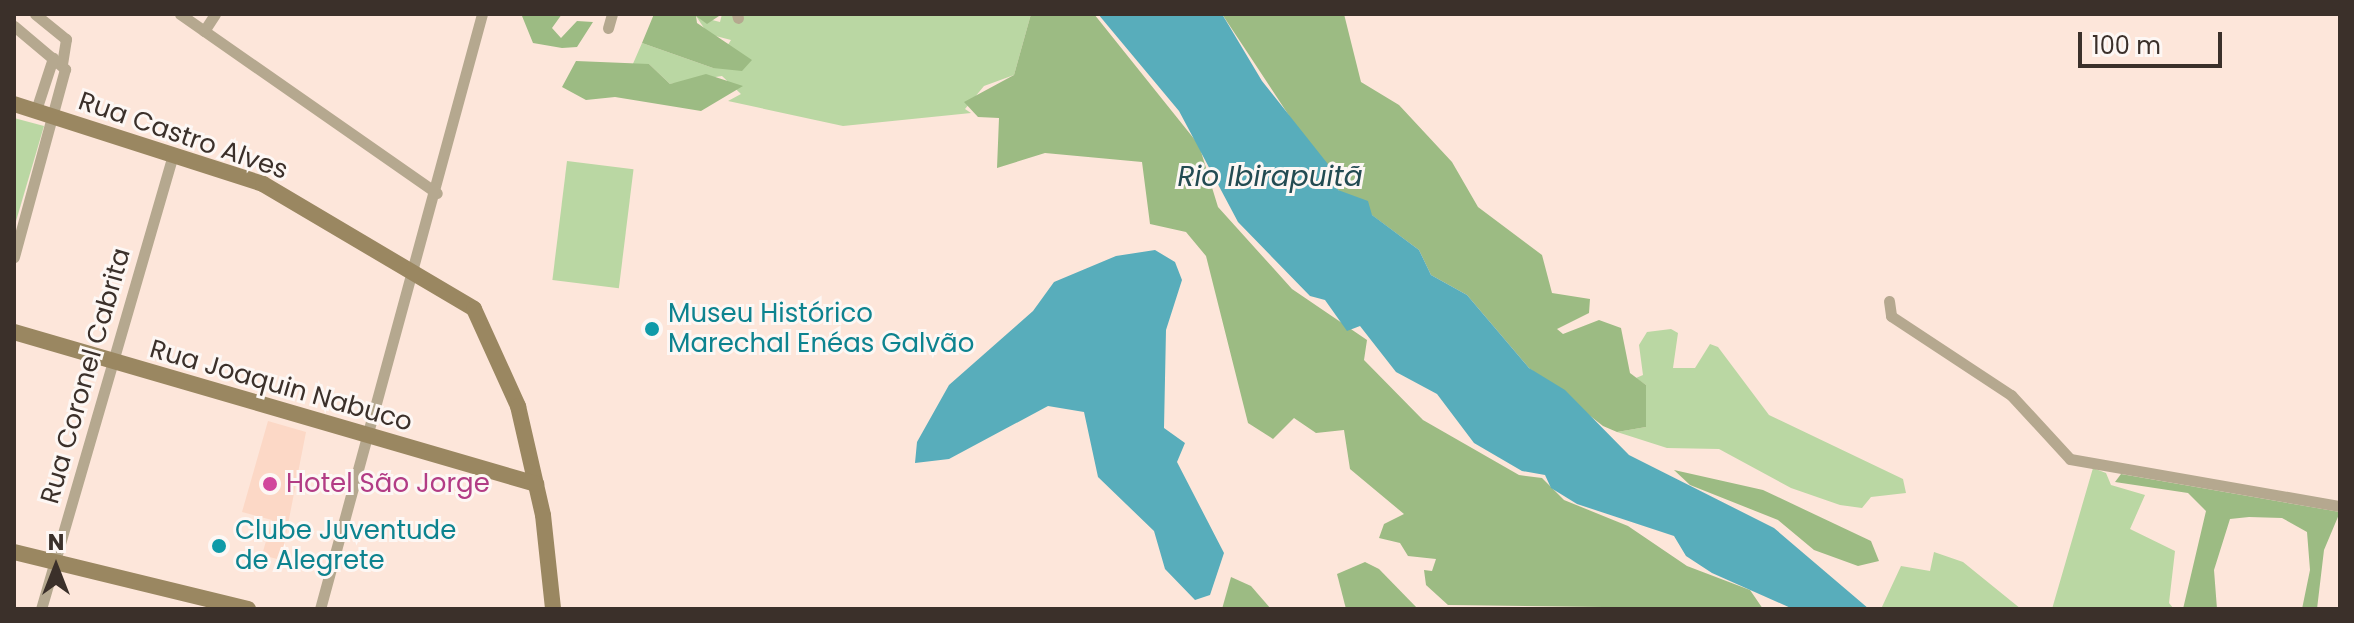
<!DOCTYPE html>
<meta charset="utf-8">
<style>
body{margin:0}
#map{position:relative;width:2354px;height:623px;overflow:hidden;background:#fde6da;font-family:Poppins,sans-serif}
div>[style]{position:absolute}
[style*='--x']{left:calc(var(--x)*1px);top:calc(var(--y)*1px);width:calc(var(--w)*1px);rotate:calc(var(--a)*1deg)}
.built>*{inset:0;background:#fcd8c6}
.green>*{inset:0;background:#bad7a3;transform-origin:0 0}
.forest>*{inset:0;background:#9cbb83}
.water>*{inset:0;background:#58adbb}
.street>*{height:11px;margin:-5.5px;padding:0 5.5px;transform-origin:5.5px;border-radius:5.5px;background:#b5a88f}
.secondary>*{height:16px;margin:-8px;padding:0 8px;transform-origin:8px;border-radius:8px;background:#9a8761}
.dots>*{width:22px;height:22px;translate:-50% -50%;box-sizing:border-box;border:4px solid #fdf7f4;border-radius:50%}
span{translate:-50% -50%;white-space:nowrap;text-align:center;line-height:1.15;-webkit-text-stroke:6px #fdf7f4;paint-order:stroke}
.street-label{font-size:26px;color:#3b302a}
.culture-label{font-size:26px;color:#0d838f}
.left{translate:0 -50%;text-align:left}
.hotel-label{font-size:26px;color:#b23c85}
.water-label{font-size:28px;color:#234b52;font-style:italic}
.frame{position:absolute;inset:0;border:16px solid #3b302a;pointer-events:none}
.north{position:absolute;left:16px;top:527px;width:80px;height:80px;-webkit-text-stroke:6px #fdf7f4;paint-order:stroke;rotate:0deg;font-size:22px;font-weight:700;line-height:32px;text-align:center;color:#3b302a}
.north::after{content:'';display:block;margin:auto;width:28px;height:36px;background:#3b302a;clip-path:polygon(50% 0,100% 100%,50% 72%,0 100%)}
.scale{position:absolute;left:2078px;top:32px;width:144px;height:36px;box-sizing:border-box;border:4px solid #3b302a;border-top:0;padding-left:10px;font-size:24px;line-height:28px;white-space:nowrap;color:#3b302a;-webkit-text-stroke:6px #fdf7f4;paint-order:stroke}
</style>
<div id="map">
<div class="built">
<i style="clip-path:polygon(268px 421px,306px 432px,281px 560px,262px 555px,272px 520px,242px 512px)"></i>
</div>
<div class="green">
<i style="clip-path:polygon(722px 14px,1031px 14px,1014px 75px,984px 86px,965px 109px,971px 113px,843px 126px,728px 101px,741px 94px,722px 76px,670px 84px,649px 64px,632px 66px,642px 43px,713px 68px,731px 40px,708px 34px,696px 16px,720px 22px)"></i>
<i style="clip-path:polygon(14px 118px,44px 126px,14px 228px)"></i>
<i style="left:567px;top:161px;width:67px;height:120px;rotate:7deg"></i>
<i style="clip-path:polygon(1671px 329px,1678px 333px,1673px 368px,1695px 368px,1710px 344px,1718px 347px,1769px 415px,1903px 479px,1906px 493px,1871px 497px,1862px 508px,1840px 505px,1791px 488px,1719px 449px,1667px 448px,1617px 432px,1646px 427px,1646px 385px,1636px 378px,1643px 375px,1639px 345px,1647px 332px)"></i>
<i style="clip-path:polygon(2093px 468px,2106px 473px,2111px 485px,2145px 495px,2130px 529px,2175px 551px,2169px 603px,2174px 609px,2052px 609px)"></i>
<i style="clip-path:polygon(1934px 552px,1963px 562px,2021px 609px,1881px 609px,1901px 566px,1930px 571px)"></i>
</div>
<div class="forest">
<i style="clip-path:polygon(533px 14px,562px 14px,552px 28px,561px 38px,577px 21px,593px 22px,577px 47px,562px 48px,533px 43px,522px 16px)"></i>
<i style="clip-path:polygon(654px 14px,722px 14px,707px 24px,696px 16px,697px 23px,752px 60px,742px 71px,713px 68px,642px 43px)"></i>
<i style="clip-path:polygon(1031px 14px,1094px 14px,1199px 145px,1218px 207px,1292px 289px,1367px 340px,1364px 360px,1423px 420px,1519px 475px,1542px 478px,1564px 500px,1628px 526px,1687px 566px,1750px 590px,1763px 609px,1448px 605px,1426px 585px,1424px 570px,1432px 571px,1436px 559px,1408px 556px,1400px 543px,1379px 538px,1384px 524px,1404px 514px,1350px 469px,1344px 430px,1316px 433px,1294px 418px,1273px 439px,1248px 423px,1206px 256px,1186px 232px,1150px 224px,1142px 162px,1045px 153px,997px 168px,999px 118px,978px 117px,964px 102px,1014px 75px)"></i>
<i style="clip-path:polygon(1222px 14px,1344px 14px,1361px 82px,1399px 105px,1452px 162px,1478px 207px,1542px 255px,1552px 293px,1590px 299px,1589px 313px,1557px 329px,1563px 334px,1599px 320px,1621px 328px,1630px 373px,1646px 385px,1646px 427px,1617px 432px,1603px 426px,1529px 368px,1467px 295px,1431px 275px,1419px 250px,1338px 190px)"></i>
<i style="clip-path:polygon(576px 61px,649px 64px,670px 84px,706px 74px,743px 86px,701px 111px,615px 97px,586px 100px,562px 87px)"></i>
<i style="clip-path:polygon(1674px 470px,1763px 490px,1871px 541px,1879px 561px,1858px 566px,1814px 550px,1778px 520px,1690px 485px)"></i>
<i style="clip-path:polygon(2121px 474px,2340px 512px,2324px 550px,2317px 609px,2302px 609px,2310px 570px,2307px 532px,2282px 518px,2249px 517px,2230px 519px,2214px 570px,2217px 609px,2183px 609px,2206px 511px,2188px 493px,2115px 482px)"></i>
<i style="clip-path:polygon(1365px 562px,1379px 569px,1418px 609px,1346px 609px,1337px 574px)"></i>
<i style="clip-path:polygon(1231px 577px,1251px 586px,1271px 609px,1222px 609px)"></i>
</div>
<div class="water">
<i style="clip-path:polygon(1098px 14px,1222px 14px,1262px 81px,1335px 173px,1338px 190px,1368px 201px,1372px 215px,1419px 250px,1431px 275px,1467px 295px,1529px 368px,1565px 390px,1629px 455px,1774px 528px,1869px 609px,1793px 609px,1712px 573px,1686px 556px,1674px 536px,1577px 504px,1551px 488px,1545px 475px,1522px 471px,1474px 443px,1437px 394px,1396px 372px,1360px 326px,1347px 331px,1325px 300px,1310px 296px,1238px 222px,1179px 111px)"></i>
<i style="clip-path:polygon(1155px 250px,1175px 262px,1182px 280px,1166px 330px,1164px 428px,1185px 443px,1177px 462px,1224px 553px,1210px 595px,1195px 600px,1165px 569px,1154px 531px,1098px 477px,1084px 412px,1048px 406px,949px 459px,915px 463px,917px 442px,949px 385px,1033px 311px,1054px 282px,1116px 256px)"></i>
</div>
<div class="street">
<i style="--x:35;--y:14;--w:40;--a:39"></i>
<i style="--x:66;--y:39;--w:25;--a:99"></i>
<i style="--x:180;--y:14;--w:313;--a:34.9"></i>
<i style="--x:737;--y:14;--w:4;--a:76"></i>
<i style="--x:14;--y:26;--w:67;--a:40.1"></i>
<i style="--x:65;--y:69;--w:195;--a:105.2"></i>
<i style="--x:608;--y:28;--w:15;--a:-74"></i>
<i style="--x:204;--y:31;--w:20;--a:-57"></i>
<i style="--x:36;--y:110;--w:55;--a:-71.9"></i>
<i style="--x:1889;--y:301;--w:15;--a:82"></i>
<i style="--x:1891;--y:316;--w:144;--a:33.4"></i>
<i style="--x:2011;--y:395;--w:87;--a:47.3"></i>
<i style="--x:2070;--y:459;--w:274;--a:9.9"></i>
<i style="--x:41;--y:609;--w:473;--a:-73.8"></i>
<i style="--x:320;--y:609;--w:617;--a:-74.77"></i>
</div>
<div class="secondary">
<i style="--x:14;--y:104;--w:262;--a:17.8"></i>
<i style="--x:263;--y:184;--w:245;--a:30.6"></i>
<i style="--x:474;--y:309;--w:107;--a:65.6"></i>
<i style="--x:518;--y:406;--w:112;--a:77.1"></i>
<i style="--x:543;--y:515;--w:95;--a:83.9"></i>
<i style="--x:14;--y:332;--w:544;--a:16.23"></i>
<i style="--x:14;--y:552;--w:241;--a:13.7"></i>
</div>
<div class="dots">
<i style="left:652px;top:329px;background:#0f9aa8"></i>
<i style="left:270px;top:484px;background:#d1479c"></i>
<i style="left:219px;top:546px;background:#0f9aa8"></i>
</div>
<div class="street-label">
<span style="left:183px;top:136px;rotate:19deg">Rua Castro Alves</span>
<span style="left:86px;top:376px;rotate:-74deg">Rua Coronel Cabrita</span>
<span style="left:281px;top:386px;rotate:16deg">Rua Joaquin Nabuco</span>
</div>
<div class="culture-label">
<span class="left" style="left:668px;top:329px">Museu Histórico<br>Marechal Enéas Galvão</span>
<span class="left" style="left:235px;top:546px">Clube Juventude<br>de Alegrete</span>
</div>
<div class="hotel-label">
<span class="left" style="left:286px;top:484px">Hotel São Jorge</span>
</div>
<div class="water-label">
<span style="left:1270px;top:177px">Rio Ibirapuitã</span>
</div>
<div class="frame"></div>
<div class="north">N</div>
<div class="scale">100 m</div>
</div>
